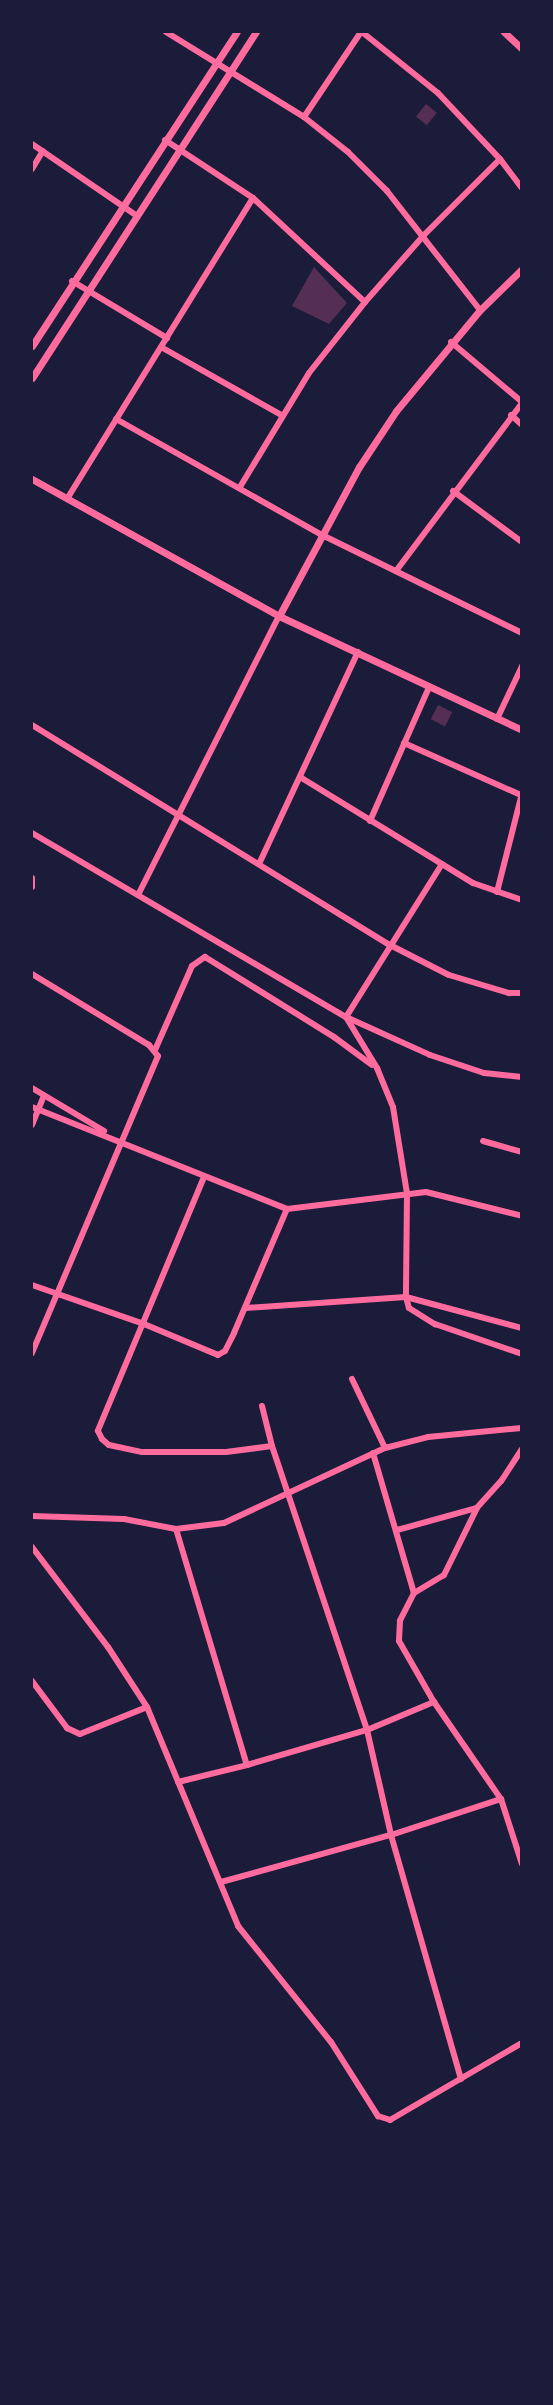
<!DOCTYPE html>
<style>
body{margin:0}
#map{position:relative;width:553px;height:2405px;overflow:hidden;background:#1b1b3a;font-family:"Fira Sans",sans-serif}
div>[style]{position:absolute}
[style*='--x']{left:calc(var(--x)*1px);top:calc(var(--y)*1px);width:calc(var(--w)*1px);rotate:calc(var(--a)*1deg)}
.building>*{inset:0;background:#542f53;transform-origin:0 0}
.minor>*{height:6px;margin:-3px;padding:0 3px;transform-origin:3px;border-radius:3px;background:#ff6b9d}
.tertiary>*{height:7px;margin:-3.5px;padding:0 3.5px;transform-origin:3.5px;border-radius:3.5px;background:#ff6b9d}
span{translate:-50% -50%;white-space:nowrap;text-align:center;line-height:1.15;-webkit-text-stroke:7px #1b1b3a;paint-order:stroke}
.frame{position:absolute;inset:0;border:33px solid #1b1b3a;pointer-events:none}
</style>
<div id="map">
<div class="building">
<i style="left:426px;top:104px;width:14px;height:16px;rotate:39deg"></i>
<i style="clip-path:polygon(314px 267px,347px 303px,329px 324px,292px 306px)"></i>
<i style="left:438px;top:705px;width:16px;height:16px;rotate:27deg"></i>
</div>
<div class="minor">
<i style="--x:166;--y:32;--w:162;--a:31.6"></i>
<i style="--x:304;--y:117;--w:56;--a:38.5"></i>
<i style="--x:348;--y:152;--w:55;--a:45"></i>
<i style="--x:387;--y:191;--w:151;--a:52"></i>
<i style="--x:362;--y:32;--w:97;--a:38.8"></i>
<i style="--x:438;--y:93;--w:91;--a:46.8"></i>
<i style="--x:500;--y:159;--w:36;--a:53"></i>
<i style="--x:304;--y:117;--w:102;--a:-56.2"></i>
<i style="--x:165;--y:140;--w:105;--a:33.4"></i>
<i style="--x:253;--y:198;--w:153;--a:42.9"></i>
<i style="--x:32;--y:144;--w:127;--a:34.4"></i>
<i style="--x:32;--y:169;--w:21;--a:-59"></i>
<i style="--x:72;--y:281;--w:111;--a:31"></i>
<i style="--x:451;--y:342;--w:93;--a:40.2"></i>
<i style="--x:161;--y:347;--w:138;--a:29.5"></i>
<i style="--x:511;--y:415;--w:15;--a:42"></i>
<i style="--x:116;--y:419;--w:234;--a:29.4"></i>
<i style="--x:320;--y:534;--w:225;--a:26.1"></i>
<i style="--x:240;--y:487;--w:133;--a:-58.8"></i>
<i style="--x:309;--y:373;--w:90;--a:-51.7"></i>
<i style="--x:365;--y:302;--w:89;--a:-48.6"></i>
<i style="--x:424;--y:235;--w:107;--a:-45"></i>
<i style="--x:453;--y:491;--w:86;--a:36.5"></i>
<i style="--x:67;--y:499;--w:354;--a:-58.3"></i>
<i style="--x:396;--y:571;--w:210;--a:-53.1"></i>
<i style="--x:497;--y:719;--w:59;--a:-64.7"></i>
<i style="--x:32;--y:725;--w:420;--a:31.6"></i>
<i style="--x:390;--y:945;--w:66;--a:27"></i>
<i style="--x:449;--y:975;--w:63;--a:16.7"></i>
<i style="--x:509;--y:993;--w:13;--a:0"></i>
<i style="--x:404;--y:743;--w:128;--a:24"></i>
<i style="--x:300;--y:777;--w:203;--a:31.5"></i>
<i style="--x:473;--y:883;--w:52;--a:19.1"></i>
<i style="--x:370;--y:821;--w:146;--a:-66.2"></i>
<i style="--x:32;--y:833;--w:364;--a:30.4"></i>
<i style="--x:346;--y:1017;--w:92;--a:24.3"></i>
<i style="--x:430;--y:1055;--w:57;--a:18.4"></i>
<i style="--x:484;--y:1073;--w:38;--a:6"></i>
<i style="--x:259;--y:864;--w:234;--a:-65"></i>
<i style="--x:442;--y:864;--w:181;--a:122.1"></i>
<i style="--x:346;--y:1017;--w:60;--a:58.7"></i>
<i style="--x:377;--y:1068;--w:42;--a:67.7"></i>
<i style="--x:393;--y:1107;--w:87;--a:80.8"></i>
<i style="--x:407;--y:1193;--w:104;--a:90.6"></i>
<i style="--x:406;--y:1297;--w:11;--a:75"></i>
<i style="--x:409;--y:1308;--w:31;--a:32"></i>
<i style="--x:435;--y:1324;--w:92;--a:19"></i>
<i style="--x:32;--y:878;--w:9;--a:90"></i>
<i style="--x:497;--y:892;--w:102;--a:-75.8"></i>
<i style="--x:138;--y:895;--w:313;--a:-63.2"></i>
<i style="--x:32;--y:974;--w:137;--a:31.3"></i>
<i style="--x:149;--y:1045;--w:14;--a:51"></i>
<i style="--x:158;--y:1056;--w:323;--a:113"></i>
<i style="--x:155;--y:1050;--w:92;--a:-66.2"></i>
<i style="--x:192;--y:966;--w:16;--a:-35"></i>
<i style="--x:205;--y:957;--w:152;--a:31.8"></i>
<i style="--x:334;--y:1037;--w:47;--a:36.4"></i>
<i style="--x:32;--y:1088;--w:84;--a:30.8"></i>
<i style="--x:32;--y:1107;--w:275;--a:21.8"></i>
<i style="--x:287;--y:1209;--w:140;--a:-7"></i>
<i style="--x:426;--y:1192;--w:99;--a:14"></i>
<i style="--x:32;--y:1125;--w:31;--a:-68"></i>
<i style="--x:483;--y:1141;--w:41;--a:15.8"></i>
<i style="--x:204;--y:1177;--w:275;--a:112.7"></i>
<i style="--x:98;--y:1431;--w:9;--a:63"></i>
<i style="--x:102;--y:1439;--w:9;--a:41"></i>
<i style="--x:109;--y:1445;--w:34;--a:12"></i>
<i style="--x:142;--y:1452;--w:84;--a:0"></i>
<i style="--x:226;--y:1452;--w:46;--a:-7.4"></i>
<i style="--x:272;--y:1446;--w:299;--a:71.5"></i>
<i style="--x:367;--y:1730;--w:73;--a:-22.7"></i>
<i style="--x:32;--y:1285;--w:119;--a:19.2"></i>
<i style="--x:144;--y:1324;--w:80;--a:22.7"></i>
<i style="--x:218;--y:1355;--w:8;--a:-30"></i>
<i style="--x:225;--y:1351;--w:20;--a:-63"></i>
<i style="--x:234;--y:1333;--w:135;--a:-66.9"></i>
<i style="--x:245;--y:1308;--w:161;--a:-3.9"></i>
<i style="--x:406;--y:1297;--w:120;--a:15"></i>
<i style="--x:352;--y:1379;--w:76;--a:64.4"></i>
<i style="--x:262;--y:1406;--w:41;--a:76"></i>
<i style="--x:522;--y:1449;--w:38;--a:123"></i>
<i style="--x:501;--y:1481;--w:36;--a:132"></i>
<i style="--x:477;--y:1508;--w:75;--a:116.2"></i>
<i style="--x:444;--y:1575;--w:35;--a:149"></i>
<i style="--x:414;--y:1593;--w:31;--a:117"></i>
<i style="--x:400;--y:1621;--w:20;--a:93"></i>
<i style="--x:399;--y:1641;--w:70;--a:60.2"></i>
<i style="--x:434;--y:1702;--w:118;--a:55.4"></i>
<i style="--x:501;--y:1799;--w:68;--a:72.1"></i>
<i style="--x:373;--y:1453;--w:146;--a:73.7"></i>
<i style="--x:32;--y:1516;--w:92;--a:1.9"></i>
<i style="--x:124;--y:1519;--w:53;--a:10.9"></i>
<i style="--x:176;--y:1529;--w:48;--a:-7.1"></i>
<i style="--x:224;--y:1523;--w:178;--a:-25"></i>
<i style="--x:385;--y:1448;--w:44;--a:-14.3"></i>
<i style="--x:428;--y:1437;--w:94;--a:-5.5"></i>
<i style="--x:176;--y:1529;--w:246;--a:73.3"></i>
<i style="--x:247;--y:1765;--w:125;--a:-16.3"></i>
<i style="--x:367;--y:1730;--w:108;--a:77.1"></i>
<i style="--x:391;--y:1835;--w:254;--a:74"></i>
<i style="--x:397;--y:1530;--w:83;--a:-15.4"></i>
<i style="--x:32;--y:1547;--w:126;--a:52.8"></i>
<i style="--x:108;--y:1647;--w:72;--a:57"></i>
<i style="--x:147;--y:1707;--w:237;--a:67.4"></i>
<i style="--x:238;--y:1926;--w:149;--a:51.3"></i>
<i style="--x:331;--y:2042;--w:88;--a:57.6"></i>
<i style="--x:378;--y:2116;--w:13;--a:18"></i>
<i style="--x:390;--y:2120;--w:153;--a:-30.3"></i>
<i style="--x:32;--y:1681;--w:59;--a:53.3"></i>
<i style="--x:67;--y:1728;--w:14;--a:25"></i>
<i style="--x:80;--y:1734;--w:72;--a:-21.9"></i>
<i style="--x:178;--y:1782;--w:71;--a:-13.8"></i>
<i style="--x:221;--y:1882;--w:176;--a:-15.5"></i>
<i style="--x:391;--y:1835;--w:116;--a:-18.1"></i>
</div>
<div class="tertiary">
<i style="--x:504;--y:32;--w:25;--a:43"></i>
<i style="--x:32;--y:346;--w:375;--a:-56.9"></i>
<i style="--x:32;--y:378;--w:412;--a:-57.1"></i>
<i style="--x:32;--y:479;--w:282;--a:29"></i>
<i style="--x:279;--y:616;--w:268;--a:25.1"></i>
<i style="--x:279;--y:616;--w:169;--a:-61.8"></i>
<i style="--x:359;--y:467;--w:67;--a:-56.5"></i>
<i style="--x:396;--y:411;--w:131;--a:-50.3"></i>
<i style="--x:480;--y:310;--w:59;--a:-44.3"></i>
</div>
<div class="frame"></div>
</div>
